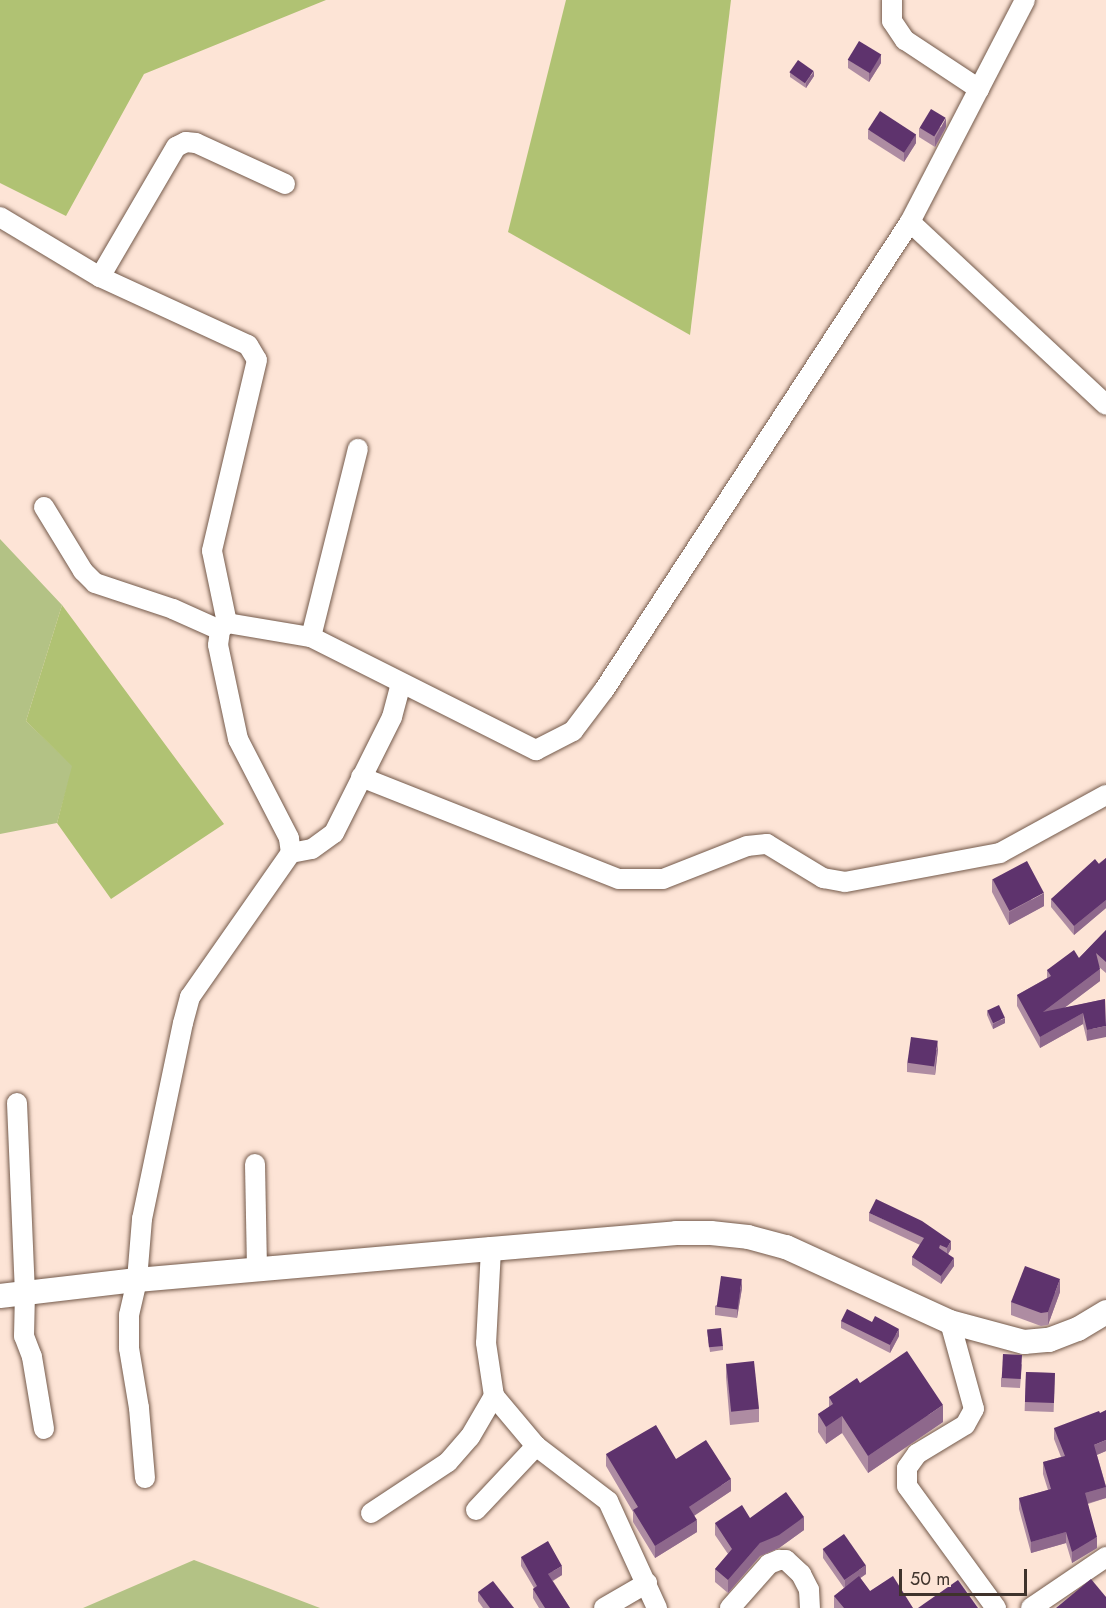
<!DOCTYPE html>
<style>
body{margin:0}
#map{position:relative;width:1106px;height:1608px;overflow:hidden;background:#fde4d6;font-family:Jost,sans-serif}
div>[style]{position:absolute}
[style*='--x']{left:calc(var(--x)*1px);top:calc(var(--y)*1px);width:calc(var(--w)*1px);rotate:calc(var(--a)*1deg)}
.green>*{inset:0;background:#b3c285}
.forest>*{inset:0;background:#b0c273}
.roads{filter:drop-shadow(0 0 2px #745a4b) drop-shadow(0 0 2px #745a4b)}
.minor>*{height:20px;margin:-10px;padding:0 10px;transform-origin:10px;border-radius:10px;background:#fff}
.tertiary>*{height:24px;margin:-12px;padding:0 12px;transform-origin:12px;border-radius:12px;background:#fff}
.wall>*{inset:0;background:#ae8ca2;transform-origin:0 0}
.shaded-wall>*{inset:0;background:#8e688c}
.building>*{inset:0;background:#5e336d;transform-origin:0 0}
span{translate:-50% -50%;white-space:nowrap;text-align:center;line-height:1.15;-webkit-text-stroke:6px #fde4d6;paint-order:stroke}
.scale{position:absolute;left:899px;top:1569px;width:128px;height:27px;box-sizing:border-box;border:3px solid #3f332c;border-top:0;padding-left:8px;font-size:18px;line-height:21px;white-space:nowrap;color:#3f332c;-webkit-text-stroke:4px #fde4d6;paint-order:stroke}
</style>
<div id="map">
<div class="green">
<i style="clip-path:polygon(0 539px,62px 605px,26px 721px,73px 766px,57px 823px,0 834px)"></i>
<i style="clip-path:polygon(194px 1560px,320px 1608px,83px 1608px)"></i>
</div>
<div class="forest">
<i style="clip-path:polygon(0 0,326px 0,144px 74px,66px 216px,0 183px)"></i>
<i style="clip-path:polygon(566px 0,731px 0,690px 335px,508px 232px)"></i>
<i style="clip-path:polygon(62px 605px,224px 824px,111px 899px,57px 823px,72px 766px,26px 721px)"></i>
</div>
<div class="roads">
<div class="minor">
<i style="--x:892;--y:0;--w:21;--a:90"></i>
<i style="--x:892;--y:21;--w:23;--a:56"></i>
<i style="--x:905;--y:40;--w:89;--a:33.5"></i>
<i style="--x:0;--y:217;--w:117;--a:31"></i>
<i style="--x:100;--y:277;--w:163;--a:24.7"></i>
<i style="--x:248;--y:345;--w:17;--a:59"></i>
<i style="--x:257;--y:360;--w:196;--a:103.3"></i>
<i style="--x:212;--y:551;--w:74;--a:78.2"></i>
<i style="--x:910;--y:222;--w:268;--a:43"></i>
<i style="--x:100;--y:277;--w:151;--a:-59.7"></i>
<i style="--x:176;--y:147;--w:11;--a:-27"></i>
<i style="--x:186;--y:142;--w:10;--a:6"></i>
<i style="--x:196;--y:143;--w:98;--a:24.7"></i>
<i style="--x:44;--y:507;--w:75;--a:58.6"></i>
<i style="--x:83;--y:571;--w:17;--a:45"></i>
<i style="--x:95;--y:583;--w:82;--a:18.4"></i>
<i style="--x:173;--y:609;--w:51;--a:24.1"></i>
<i style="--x:311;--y:637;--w:194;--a:-76"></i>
<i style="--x:361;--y:777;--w:277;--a:21.6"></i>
<i style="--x:619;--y:879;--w:44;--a:0"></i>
<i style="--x:663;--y:879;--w:90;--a:-21.4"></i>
<i style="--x:747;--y:846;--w:20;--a:-6"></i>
<i style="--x:767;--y:844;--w:66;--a:31.3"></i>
<i style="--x:823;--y:878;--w:22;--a:10"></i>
<i style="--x:845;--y:882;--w:158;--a:-10.6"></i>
<i style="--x:1000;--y:853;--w:121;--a:-28.7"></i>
<i style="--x:291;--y:853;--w:21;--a:-11"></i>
<i style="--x:312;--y:849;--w:27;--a:-36"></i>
<i style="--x:334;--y:833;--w:130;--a:-63.4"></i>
<i style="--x:392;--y:717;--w:35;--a:-75"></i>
<i style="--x:17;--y:1103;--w:189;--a:87.6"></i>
<i style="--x:25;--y:1292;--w:44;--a:91.3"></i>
<i style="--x:24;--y:1336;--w:22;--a:69"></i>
<i style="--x:32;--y:1357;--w:73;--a:80.5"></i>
<i style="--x:255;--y:1164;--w:106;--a:88.9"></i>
<i style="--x:491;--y:1249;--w:94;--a:93"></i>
<i style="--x:486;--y:1343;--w:54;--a:81.4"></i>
<i style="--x:494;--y:1396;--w:65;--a:50"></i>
<i style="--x:536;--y:1446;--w:91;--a:37.4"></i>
<i style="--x:608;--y:1501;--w:118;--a:65.4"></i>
<i style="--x:950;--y:1322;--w:90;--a:74.6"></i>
<i style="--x:974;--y:1409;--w:18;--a:119"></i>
<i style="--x:965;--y:1425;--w:56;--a:148.9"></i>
<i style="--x:917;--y:1454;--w:17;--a:126"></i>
<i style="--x:907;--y:1468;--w:18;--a:90"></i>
<i style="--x:907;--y:1486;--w:151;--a:53.9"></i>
<i style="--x:145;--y:1478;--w:70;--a:-94.9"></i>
<i style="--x:139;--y:1408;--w:61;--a:-99.5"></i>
<i style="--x:129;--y:1348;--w:33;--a:-90"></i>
<i style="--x:129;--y:1315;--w:36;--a:-77"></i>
<i style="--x:137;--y:1280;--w:61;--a:-85.3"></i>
<i style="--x:142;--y:1219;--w:200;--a:-78.2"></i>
<i style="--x:183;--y:1023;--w:27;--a:-75"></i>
<i style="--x:190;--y:997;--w:176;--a:-55"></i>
<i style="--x:291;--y:853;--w:15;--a:-98"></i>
<i style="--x:289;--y:838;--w:111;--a:-117.3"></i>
<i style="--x:238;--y:739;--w:96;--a:-102"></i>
<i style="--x:218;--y:645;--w:15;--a:-82"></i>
<i style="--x:220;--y:630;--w:10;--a:-45"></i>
<i style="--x:227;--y:623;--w:85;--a:9.5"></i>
<i style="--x:311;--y:637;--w:252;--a:26.7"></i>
<i style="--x:536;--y:750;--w:42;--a:-27.2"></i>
<i style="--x:573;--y:731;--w:51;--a:-52.9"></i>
<i style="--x:604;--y:690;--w:559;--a:-56.82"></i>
<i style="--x:910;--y:222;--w:250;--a:-62.6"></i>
<i style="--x:476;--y:1510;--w:88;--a:-46.8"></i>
<i style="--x:371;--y:1513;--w:92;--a:-33.5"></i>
<i style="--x:448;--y:1462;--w:33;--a:-49"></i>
<i style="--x:470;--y:1437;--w:48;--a:-59.7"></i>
<i style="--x:604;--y:1608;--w:50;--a:-30.2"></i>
<i style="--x:730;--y:1608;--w:59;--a:-48.4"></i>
<i style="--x:769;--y:1564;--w:11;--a:-22"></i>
<i style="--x:779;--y:1560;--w:7;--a:0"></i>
<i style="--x:786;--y:1560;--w:21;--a:43"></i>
<i style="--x:801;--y:1574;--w:18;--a:63"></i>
<i style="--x:809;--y:1590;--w:18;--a:87"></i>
<i style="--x:1031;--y:1608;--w:91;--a:-34.2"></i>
</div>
<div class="tertiary">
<i style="--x:0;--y:1296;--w:138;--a:-6.7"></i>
<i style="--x:137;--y:1280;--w:355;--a:-5"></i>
<i style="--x:491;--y:1249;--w:186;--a:-4.9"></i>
<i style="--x:676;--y:1233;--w:35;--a:0"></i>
<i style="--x:711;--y:1233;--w:37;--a:6"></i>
<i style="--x:748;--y:1237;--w:39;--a:15"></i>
<i style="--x:786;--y:1247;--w:180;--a:24.6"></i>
<i style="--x:950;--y:1322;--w:77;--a:15.1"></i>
<i style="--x:1024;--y:1342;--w:25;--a:-5"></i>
<i style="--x:1049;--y:1340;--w:31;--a:-21"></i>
<i style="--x:1078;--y:1329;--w:33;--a:-31"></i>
</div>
</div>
<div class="wall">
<i style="clip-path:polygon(848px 60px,881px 63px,869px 82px,848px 68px)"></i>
<i style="clip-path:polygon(790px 73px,814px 76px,806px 88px,790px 77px)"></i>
<i style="clip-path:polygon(946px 127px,935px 147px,919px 137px,919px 128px)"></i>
<i style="clip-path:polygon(868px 130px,916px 143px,904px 162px,868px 139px)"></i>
<i style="clip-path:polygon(1106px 858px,1106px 908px,1074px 935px,1051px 907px,1051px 899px)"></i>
<i style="clip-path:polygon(992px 879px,1044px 906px,1009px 925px,992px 892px)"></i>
<i style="clip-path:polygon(1106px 930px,1106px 973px,1099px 967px,1100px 981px,1064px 1008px,1105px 999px,1087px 1041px,1083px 1024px,1040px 1048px,1017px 1006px,1017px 995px,1047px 978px,1047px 970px,1079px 958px)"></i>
<i style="clip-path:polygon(987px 1011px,1005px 1023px,993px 1029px,987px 1015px)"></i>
<i style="clip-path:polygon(938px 1049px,935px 1075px,907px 1072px,907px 1063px)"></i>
<i style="clip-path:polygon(869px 1213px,951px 1249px,948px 1254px,954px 1266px,941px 1284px,912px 1265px,912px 1257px,920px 1245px,869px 1221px)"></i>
<i style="clip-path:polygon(742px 1288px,737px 1318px,715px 1315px,715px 1306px)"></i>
<i style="clip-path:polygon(1060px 1292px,1048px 1325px,1041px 1326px,1011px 1315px,1011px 1302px)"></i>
<i style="clip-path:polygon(841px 1321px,872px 1322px,899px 1336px,890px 1353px,841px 1328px)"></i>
<i style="clip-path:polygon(707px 1330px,723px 1346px,723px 1350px,710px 1352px)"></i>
<i style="clip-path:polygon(726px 1363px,759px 1409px,759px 1422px,730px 1425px,726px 1377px)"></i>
<i style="clip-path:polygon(1022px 1364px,1020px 1388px,1001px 1387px,1001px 1378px)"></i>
<i style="left:1026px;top:1372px;width:29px;height:39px;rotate:2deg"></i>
<i style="clip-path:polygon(860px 1383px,943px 1422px,868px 1473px,842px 1433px,826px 1444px,818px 1432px,818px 1414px,829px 1407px,829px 1397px)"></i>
<i style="clip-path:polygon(1054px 1428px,1106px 1451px,1097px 1455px,1106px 1486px,1106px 1498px,1088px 1504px,1097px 1548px,1072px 1563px,1066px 1543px,1031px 1553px,1019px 1509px,1019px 1498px,1048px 1490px,1043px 1474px,1043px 1462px,1061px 1457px,1054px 1439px)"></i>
<i style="clip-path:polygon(606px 1454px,676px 1459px,731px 1491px,694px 1516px,697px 1532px,655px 1558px,633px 1522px,633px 1512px,606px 1466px)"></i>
<i style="clip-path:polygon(750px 1518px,804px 1530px,779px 1548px,760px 1556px,728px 1593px,715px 1582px,715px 1569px,728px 1554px,715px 1535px,715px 1523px)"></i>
<i style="clip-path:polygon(823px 1549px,866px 1574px,860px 1578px,870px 1591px,913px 1608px,834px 1608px,834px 1596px,844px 1588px,823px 1558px)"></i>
<i style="clip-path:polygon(521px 1557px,562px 1575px,553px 1581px,570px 1608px,539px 1608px,533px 1598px,533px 1589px,534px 1588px,521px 1566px)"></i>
<i style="clip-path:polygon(478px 1592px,514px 1608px,483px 1608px,478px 1601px)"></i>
</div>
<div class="shaded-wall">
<i style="clip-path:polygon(881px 54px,881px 63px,869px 82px,869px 73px)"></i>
<i style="clip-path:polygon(814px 71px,814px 76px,806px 88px,806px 83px)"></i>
<i style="clip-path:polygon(946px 118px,946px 127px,935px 147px,935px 138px)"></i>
<i style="clip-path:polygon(916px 134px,916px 143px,904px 162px,904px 153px)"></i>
<i style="clip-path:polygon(1044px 893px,1044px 906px,1009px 925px,1009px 912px)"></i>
<i style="clip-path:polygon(1106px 900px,1106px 908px,1074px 935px,1074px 926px)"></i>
<i style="clip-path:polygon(1100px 969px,1100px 981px,1043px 1024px,1043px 1012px)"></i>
<i style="clip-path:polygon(1083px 1013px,1083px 1024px,1040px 1048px,1040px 1037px)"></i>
<i style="clip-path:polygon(1005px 1018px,1005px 1023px,993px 1029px,993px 1024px)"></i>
<i style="clip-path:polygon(1106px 1026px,1106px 1037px,1087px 1041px,1087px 1030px)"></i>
<i style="clip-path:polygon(938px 1041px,938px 1049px,935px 1075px,935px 1066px)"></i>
<i style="clip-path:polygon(951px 1241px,951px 1249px,947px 1256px,947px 1248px)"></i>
<i style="clip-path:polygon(954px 1258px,954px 1266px,941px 1284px,941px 1276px)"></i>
<i style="clip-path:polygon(742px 1279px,742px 1288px,737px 1318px,737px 1310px)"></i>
<i style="clip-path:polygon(1060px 1279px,1060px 1292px,1048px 1325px,1048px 1312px)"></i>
<i style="clip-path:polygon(899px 1329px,899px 1336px,890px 1353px,890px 1345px)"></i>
<i style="clip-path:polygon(943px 1405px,943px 1422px,868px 1473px,868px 1456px)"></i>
<i style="clip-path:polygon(842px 1416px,842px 1433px,826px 1444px,826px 1427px)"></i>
<i style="clip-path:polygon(1106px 1440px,1106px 1451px,1094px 1456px,1094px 1445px)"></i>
<i style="clip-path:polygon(731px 1479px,731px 1491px,689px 1519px,689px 1507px)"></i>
<i style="clip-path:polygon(1106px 1487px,1106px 1498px,1085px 1504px,1085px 1493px)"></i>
<i style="clip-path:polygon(804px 1517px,804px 1530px,779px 1548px,760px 1556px,728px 1593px,728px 1580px,760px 1543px)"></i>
<i style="clip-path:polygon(697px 1520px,697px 1532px,655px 1558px,655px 1546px)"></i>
<i style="clip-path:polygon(1066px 1532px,1066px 1543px,1031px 1553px,1031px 1542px)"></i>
<i style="clip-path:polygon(1097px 1537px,1097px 1548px,1072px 1563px,1072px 1552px)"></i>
<i style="clip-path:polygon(866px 1565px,866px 1574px,845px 1589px,845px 1580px)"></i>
<i style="clip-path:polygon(562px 1566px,562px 1575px,548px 1583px,548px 1574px)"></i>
</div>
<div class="building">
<i style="left:859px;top:41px;width:26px;height:22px;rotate:31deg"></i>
<i style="left:798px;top:60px;width:19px;height:15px;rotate:35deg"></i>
<i style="left:931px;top:109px;width:17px;height:22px;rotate:31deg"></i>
<i style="left:880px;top:111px;width:43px;height:22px;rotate:33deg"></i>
<i style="clip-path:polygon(1106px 858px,1106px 900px,1074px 926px,1051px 899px,1095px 859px,1099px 864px)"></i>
<i style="left:1027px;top:861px;width:36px;height:39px;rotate:62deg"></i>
<i style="clip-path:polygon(1106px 930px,1106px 962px,1096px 953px,1100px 969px,1043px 1012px,1105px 999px,1106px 1026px,1087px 1030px,1083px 1013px,1040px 1037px,1017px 995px,1051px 976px,1047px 970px,1074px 950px,1079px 958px)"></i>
<i style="left:999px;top:1005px;width:14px;height:13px;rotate:65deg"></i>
<i style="left:911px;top:1037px;width:27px;height:26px;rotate:8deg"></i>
<i style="clip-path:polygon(876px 1199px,922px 1221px,951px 1241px,947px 1248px,940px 1245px,939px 1248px,954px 1258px,941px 1276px,912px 1257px,924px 1238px,869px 1213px)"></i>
<i style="clip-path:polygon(1025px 1266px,1060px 1279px,1048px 1312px,1041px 1313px,1011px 1302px)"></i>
<i style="left:721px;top:1276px;width:21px;height:31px;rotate:8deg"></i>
<i style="clip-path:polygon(847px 1309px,872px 1322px,875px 1316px,899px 1329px,890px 1345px,841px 1321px)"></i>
<i style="left:721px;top:1328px;width:18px;height:14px;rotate:84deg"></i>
<i style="clip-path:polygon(907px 1351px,943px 1405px,868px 1456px,842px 1416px,826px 1427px,818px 1414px,833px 1404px,829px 1397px,857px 1378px,860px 1383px)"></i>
<i style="left:1003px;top:1354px;width:19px;height:24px;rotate:3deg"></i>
<i style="left:754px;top:1361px;width:48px;height:28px;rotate:84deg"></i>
<i style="left:1026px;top:1372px;width:29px;height:30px;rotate:2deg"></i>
<i style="clip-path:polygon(1106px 1410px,1106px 1440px,1094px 1445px,1106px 1487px,1085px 1493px,1097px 1537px,1072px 1552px,1066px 1532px,1031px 1542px,1019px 1498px,1051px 1489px,1043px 1462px,1065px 1456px,1054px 1428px,1099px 1411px,1100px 1413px)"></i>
<i style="clip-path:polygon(656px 1425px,676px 1459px,706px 1440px,731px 1479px,689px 1507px,697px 1520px,655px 1546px,633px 1510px,638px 1507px,606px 1454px)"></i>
<i style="clip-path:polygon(786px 1492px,804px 1517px,779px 1535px,760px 1543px,728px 1580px,715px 1569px,732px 1549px,715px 1523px,742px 1505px,750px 1518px)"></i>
<i style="left:844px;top:1534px;width:38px;height:26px;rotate:55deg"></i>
<i style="clip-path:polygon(548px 1541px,562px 1566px,548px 1574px,570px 1608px,545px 1608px,533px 1589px,537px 1586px,521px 1557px)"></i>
<i style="clip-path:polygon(859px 1576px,870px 1591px,893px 1576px,913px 1608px,844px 1608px,834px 1596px)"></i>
<i style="clip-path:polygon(1091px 1579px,1106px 1597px,1106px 1608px,1056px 1608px)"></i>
<i style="clip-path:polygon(958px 1580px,978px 1608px,918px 1608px)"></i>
<i style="clip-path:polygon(493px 1581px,514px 1608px,490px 1608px,478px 1592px)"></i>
</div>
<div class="scale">50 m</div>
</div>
